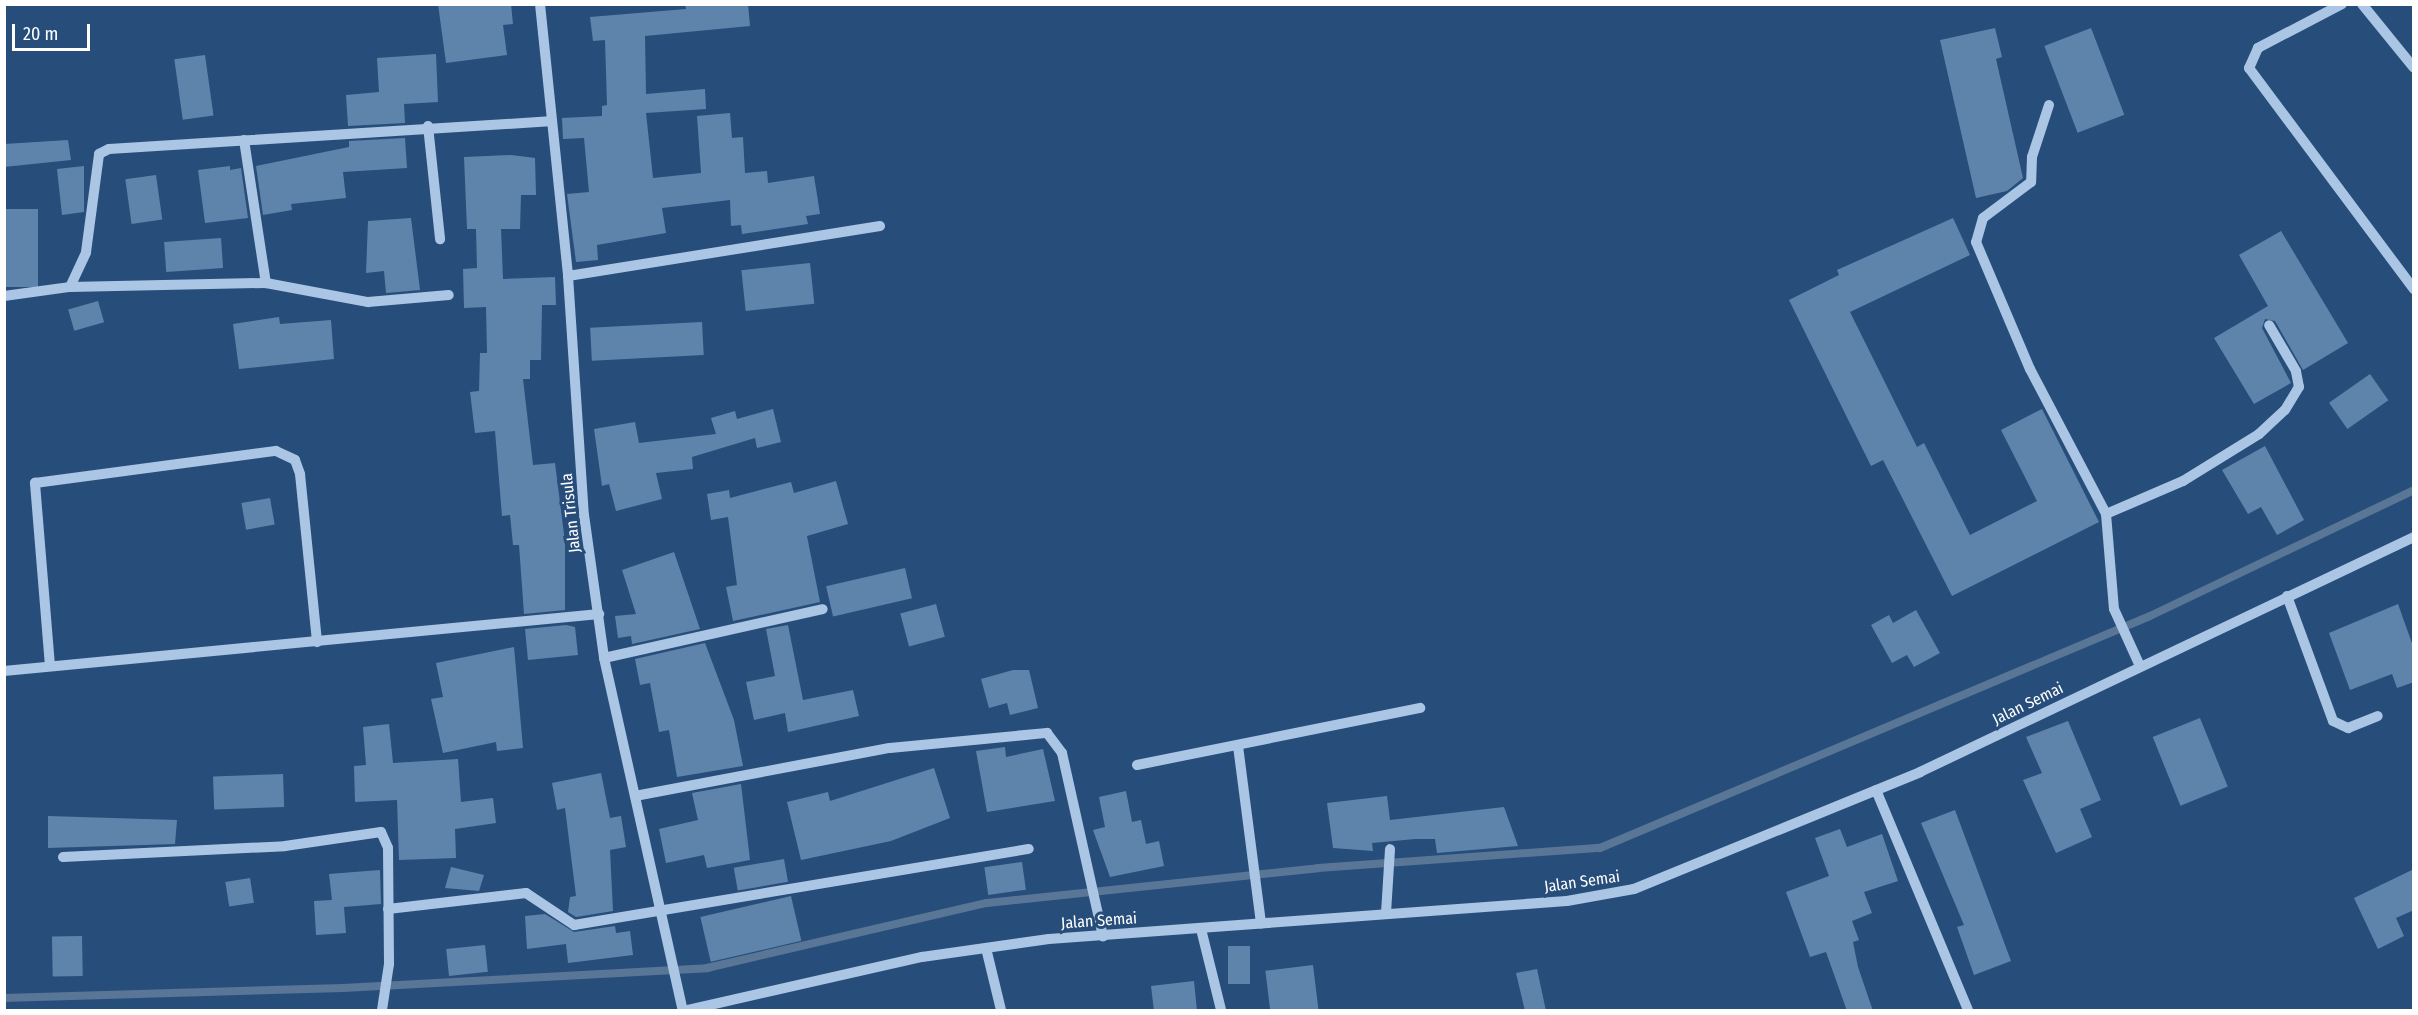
<!DOCTYPE html>
<style>
body{margin:0}
#map{position:relative;width:2418px;height:1015px;overflow:hidden;background:#274e7a;font-family:"Fira Sans Condensed",sans-serif}
div>[style]{position:absolute}
[style*='--x']{left:calc(var(--x)*1px);top:calc(var(--y)*1px);width:calc(var(--w)*1px);rotate:calc(var(--a)*1deg)}
.stream>*{height:8px;margin:-4px;padding:0 4px;transform-origin:4px;border-radius:4px;background:#597696}
.building>*{inset:0;background:#5f84ac;transform-origin:0 0}
.minor>*{height:10px;margin:-5px;padding:0 5px;transform-origin:5px;border-radius:5px;background:#aac6e4}
span{translate:-50% -50%;white-space:nowrap;text-align:center;line-height:1.15;-webkit-text-stroke:6px #274e7a;paint-order:stroke}
.street-label{font-size:16px;color:#fff}
.frame{position:absolute;inset:0;border:6px solid #fff;pointer-events:none}
.scale{position:absolute;left:12px;top:24px;width:78px;height:27px;box-sizing:border-box;border:3px solid #fff;border-top:0;padding-left:8px;font-size:18px;line-height:21px;white-space:nowrap;color:#fff;-webkit-text-stroke:4px #274e7a;paint-order:stroke}
</style>
<div id="map">
<div class="stream">
<i style="--x:4;--y:998;--w:339;--a:-1.7"></i>
<i style="--x:343;--y:988;--w:365;--a:-3.1"></i>
<i style="--x:707;--y:968;--w:287;--a:-13.1"></i>
<i style="--x:987;--y:903;--w:333;--a:-6"></i>
<i style="--x:1318;--y:868;--w:283;--a:-4.1"></i>
<i style="--x:1600;--y:848;--w:597;--a:-22.87"></i>
<i style="--x:2150;--y:616;--w:293;--a:-25.5"></i>
</div>
<div class="building">
<i style="clip-path:polygon(438px 4px,511px 4px,513px 24px,503px 25px,507px 55px,446px 63px)"></i>
<i style="clip-path:polygon(685px 4px,748px 4px,750px 26px,645px 36px,646px 94px,705px 89px,706px 109px,646px 113px,653px 178px,701px 173px,697px 116px,730px 113px,732px 138px,743px 137px,745px 173px,767px 171px,768px 183px,814px 176px,820px 214px,806px 216px,808px 224px,742px 234px,741px 225px,731px 226px,730px 200px,662px 208px,666px 233px,597px 245px,598px 260px,576px 262px,567px 194px,589px 192px,584px 138px,563px 139px,562px 118px,602px 116px,602px 106px,607px 105px,605px 40px,593px 41px,590px 17px,686px 9px)"></i>
<i style="clip-path:polygon(1995px 28px,2002px 57px,1996px 59px,2023px 178px,2007px 191px,1976px 198px,1940px 40px)"></i>
<i style="left:2091px;top:28px;width:93px;height:50px;rotate:69deg"></i>
<i style="clip-path:polygon(436px 54px,438px 102px,404px 104px,405px 123px,348px 126px,346px 95px,379px 92px,377px 58px)"></i>
<i style="left:205px;top:55px;width:61px;height:31px;rotate:82deg"></i>
<i style="clip-path:polygon(405px 138px,407px 168px,343px 172px,346px 198px,291px 204px,292px 210px,263px 215px,256px 166px,349px 147px,349px 141px)"></i>
<i style="clip-path:polygon(68px 140px,71px 160px,4px 167px,4px 144px)"></i>
<i style="clip-path:polygon(511px 155px,535px 158px,536px 195px,521px 195px,520px 229px,501px 229px,503px 279px,555px 277px,556px 305px,542px 305px,541px 360px,530px 360px,530px 379px,523px 379px,533px 465px,555px 463px,565px 542px,565px 610px,524px 614px,519px 545px,513px 545px,510px 515px,502px 516px,495px 431px,475px 433px,470px 392px,479px 391px,480px 353px,487px 353px,486px 307px,464px 308px,463px 269px,477px 268px,476px 229px,467px 229px,464px 157px)"></i>
<i style="clip-path:polygon(84px 166px,84px 212px,62px 215px,57px 169px)"></i>
<i style="clip-path:polygon(230px 166px,230px 170px,241px 168px,248px 218px,205px 223px,198px 170px)"></i>
<i style="left:156px;top:175px;width:45px;height:31px;rotate:82deg"></i>
<i style="left:4px;top:209px;width:34px;height:78px"></i>
<i style="clip-path:polygon(411px 218px,420px 290px,386px 293px,384px 271px,366px 273px,368px 221px)"></i>
<i style="clip-path:polygon(1953px 218px,1970px 255px,1850px 312px,1917px 447px,1924px 443px,1970px 535px,2037px 501px,2001px 430px,2042px 409px,2099px 522px,1952px 596px,1883px 460px,1871px 466px,1789px 300px,1839px 275px,1837px 270px)"></i>
<i style="clip-path:polygon(2281px 231px,2348px 343px,2303px 370px,2275px 321px,2265px 319px,2262px 328px,2291px 383px,2254px 404px,2214px 338px,2268px 306px,2239px 255px)"></i>
<i style="left:221px;top:238px;width:30px;height:57px;rotate:86deg"></i>
<i style="left:810px;top:263px;width:41px;height:69px;rotate:84deg"></i>
<i style="left:98px;top:301px;width:22px;height:31px;rotate:74deg"></i>
<i style="clip-path:polygon(279px 317px,280px 324px,331px 320px,334px 359px,239px 369px,233px 324px)"></i>
<i style="left:702px;top:322px;width:33px;height:112px;rotate:87deg"></i>
<i style="left:2370px;top:374px;width:32px;height:50px;rotate:55deg"></i>
<i style="clip-path:polygon(773px 409px,781px 442px,757px 448px,755px 438px,692px 457px,693px 469px,656px 473px,662px 499px,616px 511px,609px 484px,602px 486px,594px 429px,635px 422px,639px 443px,716px 434px,711px 418px,735px 411px,737px 419px)"></i>
<i style="clip-path:polygon(2265px 446px,2304px 520px,2277px 535px,2261px 507px,2248px 514px,2222px 470px)"></i>
<i style="clip-path:polygon(836px 481px,848px 524px,807px 536px,820px 602px,733px 621px,726px 587px,737px 585px,728px 517px,711px 520px,707px 494px,729px 490px,730px 498px,791px 482px,794px 493px)"></i>
<i style="left:270px;top:498px;width:27px;height:29px;rotate:80deg"></i>
<i style="clip-path:polygon(674px 552px,700px 629px,632px 644px,631px 636px,618px 638px,615px 616px,636px 614px,622px 570px)"></i>
<i style="left:905px;top:568px;width:31px;height:81px;rotate:77deg"></i>
<i style="left:936px;top:604px;width:34px;height:37px;rotate:75deg"></i>
<i style="clip-path:polygon(2398px 604px,2414px 649px,2414px 682px,2397px 688px,2392px 674px,2350px 690px,2329px 633px)"></i>
<i style="clip-path:polygon(1916px 610px,1940px 653px,1914px 667px,1907px 655px,1892px 663px,1871px 625px,1889px 615px,1893px 623px)"></i>
<i style="clip-path:polygon(566px 625px,575px 627px,578px 655px,528px 660px,525px 629px)"></i>
<i style="clip-path:polygon(788px 625px,803px 700px,853px 690px,859px 716px,788px 732px,785px 713px,754px 720px,746px 682px,775px 676px,766px 629px)"></i>
<i style="clip-path:polygon(705px 643px,734px 720px,743px 766px,677px 777px,669px 730px,659px 732px,650px 683px,640px 685px,635px 659px)"></i>
<i style="clip-path:polygon(514px 647px,523px 748px,497px 751px,496px 742px,443px 753px,431px 699px,443px 697px,436px 663px)"></i>
<i style="clip-path:polygon(1013px 670px,1029px 670px,1038px 708px,1010px 715px,1007px 703px,989px 708px,981px 679px)"></i>
<i style="left:2200px;top:718px;width:74px;height:51px;rotate:68deg"></i>
<i style="clip-path:polygon(2068px 721px,2101px 800px,2080px 809px,2092px 837px,2056px 853px,2023px 780px,2042px 773px,2026px 737px)"></i>
<i style="clip-path:polygon(389px 724px,393px 763px,458px 759px,461px 802px,493px 798px,496px 823px,455px 829px,456px 858px,399px 860px,397px 800px,355px 802px,354px 766px,366px 765px,363px 727px)"></i>
<i style="clip-path:polygon(1005px 747px,1006px 757px,1043px 749px,1055px 801px,987px 812px,976px 751px)"></i>
<i style="clip-path:polygon(934px 768px,950px 818px,891px 841px,801px 860px,787px 802px,828px 792px,830px 801px)"></i>
<i style="clip-path:polygon(601px 773px,610px 818px,621px 816px,626px 847px,610px 850px,613px 911px,576px 917px,568px 912px,570px 897px,576px 896px,565px 808px,557px 810px,552px 783px)"></i>
<i style="left:283px;top:774px;width:33px;height:70px;rotate:88deg"></i>
<i style="clip-path:polygon(741px 784px,750px 860px,707px 868px,704px 855px,666px 863px,659px 829px,698px 820px,692px 793px)"></i>
<i style="clip-path:polygon(1126px 791px,1132px 822px,1141px 820px,1146px 844px,1159px 841px,1164px 866px,1110px 877px,1093px 830px,1105px 827px,1099px 797px)"></i>
<i style="clip-path:polygon(1387px 796px,1390px 820px,1504px 807px,1518px 846px,1437px 853px,1435px 839px,1415px 839px,1372px 843px,1373px 851px,1333px 848px,1327px 803px)"></i>
<i style="clip-path:polygon(1955px 810px,2011px 961px,1974px 975px,1957px 927px,1964px 925px,1921px 823px)"></i>
<i style="clip-path:polygon(48px 816px,177px 820px,175px 844px,48px 848px)"></i>
<i style="clip-path:polygon(1840px 829px,1847px 847px,1882px 834px,1898px 881px,1864px 892px,1872px 913px,1852px 921px,1859px 940px,1853px 942px,1858px 967px,1873px 1011px,1847px 1011px,1826px 952px,1810px 957px,1786px 892px,1829px 876px,1815px 838px)"></i>
<i style="left:784px;top:859px;width:23px;height:51px;rotate:80deg"></i>
<i style="left:1022px;top:862px;width:28px;height:38px;rotate:82deg"></i>
<i style="clip-path:polygon(451px 867px,484px 875px,479px 891px,445px 888px)"></i>
<i style="clip-path:polygon(2414px 869px,2414px 910px,2396px 918px,2404px 936px,2378px 949px,2354px 898px)"></i>
<i style="clip-path:polygon(380px 870px,381px 904px,344px 907px,346px 933px,316px 935px,314px 901px,332px 900px,329px 874px)"></i>
<i style="left:250px;top:878px;width:25px;height:25px;rotate:81deg"></i>
<i style="left:791px;top:896px;width:46px;height:93px;rotate:77deg"></i>
<i style="clip-path:polygon(545px 914px,574px 932px,615px 926px,616px 933px,630px 931px,633px 955px,568px 963px,566px 944px,527px 949px,525px 916px)"></i>
<i style="left:82px;top:936px;width:40px;height:30px;rotate:89deg"></i>
<i style="left:485px;top:945px;width:27px;height:39px;rotate:84deg"></i>
<i style="left:1228px;top:946px;width:22px;height:38px"></i>
<i style="left:1313px;top:965px;width:46px;height:48px;rotate:83deg"></i>
<i style="clip-path:polygon(1537px 969px,1546px 1011px,1525px 1011px,1516px 973px)"></i>
<i style="clip-path:polygon(1194px 981px,1197px 1011px,1154px 1011px,1151px 986px)"></i>
</div>
<div class="minor">
<i style="--x:540;--y:4;--w:273;--a:84.1"></i>
<i style="--x:568;--y:276;--w:240;--a:86.2"></i>
<i style="--x:584;--y:515;--w:144;--a:82"></i>
<i style="--x:604;--y:658;--w:361;--a:77.4"></i>
<i style="--x:2342;--y:4;--w:95;--a:152.4"></i>
<i style="--x:2258;--y:48;--w:22;--a:114"></i>
<i style="--x:2249;--y:68;--w:276;--a:53.3"></i>
<i style="--x:2362;--y:4;--w:82;--a:50.9"></i>
<i style="--x:2049;--y:105;--w:55;--a:108.1"></i>
<i style="--x:2032;--y:157;--w:25;--a:92"></i>
<i style="--x:2031;--y:182;--w:60;--a:143.1"></i>
<i style="--x:1983;--y:218;--w:25;--a:106"></i>
<i style="--x:1976;--y:242;--w:138;--a:67"></i>
<i style="--x:2030;--y:369;--w:164;--a:62.3"></i>
<i style="--x:2106;--y:514;--w:95;--a:85.2"></i>
<i style="--x:2114;--y:609;--w:63;--a:65.5"></i>
<i style="--x:428;--y:126;--w:114;--a:83.9"></i>
<i style="--x:244;--y:140;--w:145;--a:81.3"></i>
<i style="--x:266;--y:283;--w:104;--a:10.6"></i>
<i style="--x:368;--y:302;--w:81;--a:-4.9"></i>
<i style="--x:568;--y:276;--w:316;--a:-9.1"></i>
<i style="--x:70;--y:287;--w:196;--a:-1.2"></i>
<i style="--x:4;--y:296;--w:67;--a:-7.8"></i>
<i style="--x:70;--y:287;--w:38;--a:-65"></i>
<i style="--x:86;--y:252;--w:99;--a:-82.4"></i>
<i style="--x:99;--y:154;--w:11;--a:-27"></i>
<i style="--x:109;--y:149;--w:441;--a:-3.6"></i>
<i style="--x:2106;--y:514;--w:84;--a:-23.2"></i>
<i style="--x:2183;--y:481;--w:89;--a:-31.7"></i>
<i style="--x:2259;--y:434;--w:35;--a:-43"></i>
<i style="--x:2285;--y:410;--w:27;--a:-59"></i>
<i style="--x:2299;--y:387;--w:16;--a:-101"></i>
<i style="--x:2296;--y:371;--w:53;--a:-120.4"></i>
<i style="--x:2287;--y:596;--w:133;--a:69.8"></i>
<i style="--x:2333;--y:721;--w:17;--a:25"></i>
<i style="--x:2348;--y:728;--w:32;--a:-22"></i>
<i style="--x:604;--y:658;--w:224;--a:-12.6"></i>
<i style="--x:50;--y:666;--w:184;--a:-94.7"></i>
<i style="--x:35;--y:483;--w:243;--a:-7.6"></i>
<i style="--x:276;--y:451;--w:21;--a:25"></i>
<i style="--x:295;--y:460;--w:15;--a:70"></i>
<i style="--x:300;--y:474;--w:169;--a:84.2"></i>
<i style="--x:4;--y:671;--w:598;--a:-5.47"></i>
<i style="--x:1238;--y:746;--w:179;--a:82.6"></i>
<i style="--x:1137;--y:765;--w:289;--a:-11.4"></i>
<i style="--x:1876;--y:790;--w:238;--a:67.3"></i>
<i style="--x:635;--y:796;--w:259;--a:-10.7"></i>
<i style="--x:890;--y:748;--w:158;--a:-5.5"></i>
<i style="--x:1047;--y:733;--w:25;--a:53"></i>
<i style="--x:1062;--y:753;--w:188;--a:77.4"></i>
<i style="--x:63;--y:857;--w:222;--a:-2.8"></i>
<i style="--x:285;--y:846;--w:97;--a:-8.3"></i>
<i style="--x:381;--y:832;--w:17;--a:66"></i>
<i style="--x:388;--y:848;--w:116;--a:89.5"></i>
<i style="--x:389;--y:964;--w:47;--a:98.7"></i>
<i style="--x:388;--y:909;--w:139;--a:-6.6"></i>
<i style="--x:526;--y:893;--w:58;--a:33.7"></i>
<i style="--x:574;--y:925;--w:461;--a:-9.5"></i>
<i style="--x:1386;--y:913;--w:64;--a:-86.4"></i>
<i style="--x:1201;--y:929;--w:83;--a:76.1"></i>
<i style="--x:986;--y:948;--w:64;--a:76.4"></i>
<i style="--x:688;--y:1010;--w:240;--a:-12.8"></i>
<i style="--x:922;--y:957;--w:128;--a:-8.1"></i>
<i style="--x:1049;--y:939;--w:519;--a:-4.2"></i>
<i style="--x:1567;--y:901;--w:68;--a:-10.2"></i>
<i style="--x:1634;--y:889;--w:309;--a:-22.2"></i>
<i style="--x:1920;--y:772;--w:547;--a:-25.44"></i>
</div>
<div class="street-label">
<span style="left:571px;top:513px;rotate:-96deg">Jalan Trisula</span>
<span style="left:2028px;top:704px;rotate:-26deg">Jalan Semai</span>
<span style="left:1582px;top:882px;rotate:-8deg">Jalan Semai</span>
<span style="left:1099px;top:921px;rotate:-4deg">Jalan Semai</span>
</div>
<div class="frame"></div>
<div class="scale">20 m</div>
</div>
